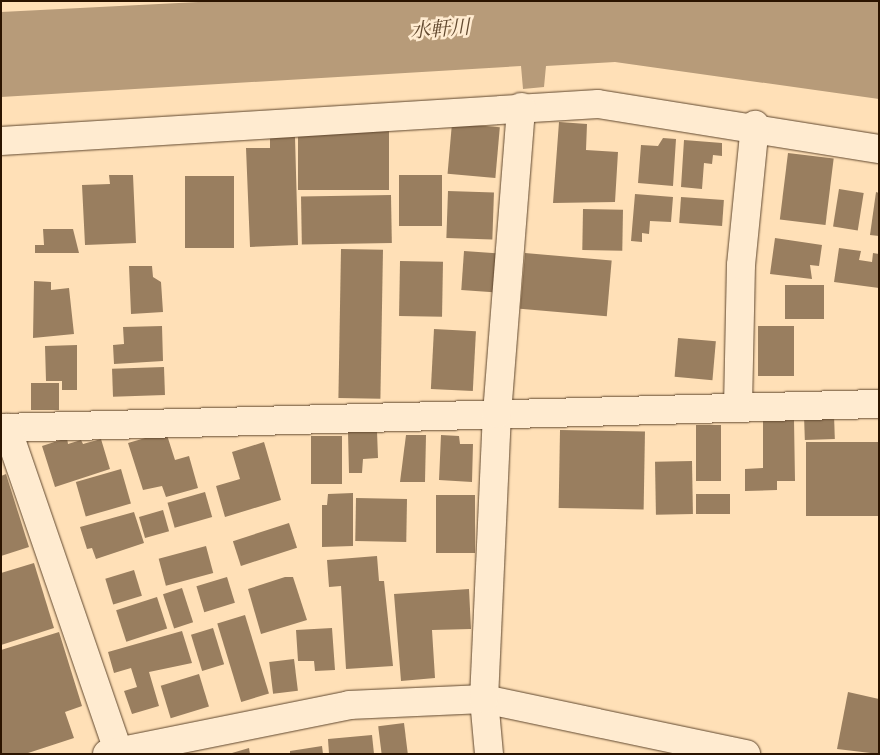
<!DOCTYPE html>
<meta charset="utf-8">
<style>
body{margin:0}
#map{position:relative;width:880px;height:755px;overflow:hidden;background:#ffe0b7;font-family:"Sorts Mill Goudy","Noto Serif JP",serif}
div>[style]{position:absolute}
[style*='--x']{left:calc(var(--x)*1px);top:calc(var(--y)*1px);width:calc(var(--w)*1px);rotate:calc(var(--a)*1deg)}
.water>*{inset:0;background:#b79b79}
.building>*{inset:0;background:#997e5f;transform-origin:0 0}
.roads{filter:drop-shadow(0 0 1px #60472e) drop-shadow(0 0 1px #60472e)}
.minor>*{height:28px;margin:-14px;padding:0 14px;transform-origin:14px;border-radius:14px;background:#ffebd0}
span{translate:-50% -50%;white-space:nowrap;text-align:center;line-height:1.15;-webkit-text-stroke:5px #ffebd0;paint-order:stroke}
.water-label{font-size:20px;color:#634a30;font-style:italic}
.frame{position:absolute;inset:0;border:2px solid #2b1400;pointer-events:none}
</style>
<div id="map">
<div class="water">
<i style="clip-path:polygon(218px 1px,879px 1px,879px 99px,615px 62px,546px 66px,544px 87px,523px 89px,521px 66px,1px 97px,1px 12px)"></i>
</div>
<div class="building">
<i style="clip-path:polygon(559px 122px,587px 124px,586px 150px,618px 152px,615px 202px,553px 203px)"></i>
<i style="left:452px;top:123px;width:48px;height:51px;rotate:5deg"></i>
<i style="left:298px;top:131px;width:91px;height:59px"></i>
<i style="clip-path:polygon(295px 137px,298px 245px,250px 247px,246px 148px,270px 148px,270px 138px)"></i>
<i style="clip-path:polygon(663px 138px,676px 139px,673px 186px,638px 183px,641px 145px,658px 146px)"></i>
<i style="clip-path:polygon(684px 140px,722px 143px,722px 156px,713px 155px,712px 164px,704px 163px,702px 189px,681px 187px)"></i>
<i style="left:788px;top:153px;width:46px;height:67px;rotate:7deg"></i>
<i style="clip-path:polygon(109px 175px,133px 175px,136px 243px,85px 245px,82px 185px,110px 184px)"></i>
<i style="left:399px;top:175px;width:43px;height:51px"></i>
<i style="left:185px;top:176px;width:49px;height:72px"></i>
<i style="left:839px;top:189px;width:25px;height:38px;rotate:9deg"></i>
<i style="left:448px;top:191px;width:46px;height:47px;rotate:2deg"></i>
<i style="clip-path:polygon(876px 192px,879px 193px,879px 236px,870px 235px)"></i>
<i style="clip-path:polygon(635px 194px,673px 197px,671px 222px,650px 221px,649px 234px,642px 233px,642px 242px,631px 241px)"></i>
<i style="left:391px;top:195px;width:48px;height:90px;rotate:89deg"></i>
<i style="left:681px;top:197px;width:43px;height:26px;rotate:4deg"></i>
<i style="left:583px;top:209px;width:40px;height:41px;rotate:1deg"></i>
<i style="clip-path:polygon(43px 229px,73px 229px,79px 253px,35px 253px,35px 245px,44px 245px)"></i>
<i style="clip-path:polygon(775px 238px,822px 245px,819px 266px,810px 265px,812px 279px,770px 274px)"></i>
<i style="clip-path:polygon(839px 248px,861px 251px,859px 260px,872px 262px,873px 253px,879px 254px,879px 288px,834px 282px)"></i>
<i style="left:341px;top:249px;width:42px;height:149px;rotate:1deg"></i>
<i style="left:464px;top:251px;width:32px;height:39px;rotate:4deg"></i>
<i style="left:525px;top:253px;width:87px;height:56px;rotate:5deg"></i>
<i style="left:400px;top:261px;width:43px;height:55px;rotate:1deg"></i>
<i style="clip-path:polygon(129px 266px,152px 266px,153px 277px,161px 282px,163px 312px,131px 314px)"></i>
<i style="clip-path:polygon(34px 281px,51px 282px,51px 290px,69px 288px,74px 334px,33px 338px)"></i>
<i style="left:785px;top:285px;width:39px;height:34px"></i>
<i style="clip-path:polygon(162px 326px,163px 361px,114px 364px,113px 345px,124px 344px,123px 327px)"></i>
<i style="left:758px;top:326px;width:36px;height:50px"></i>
<i style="left:434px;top:329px;width:42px;height:60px;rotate:3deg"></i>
<i style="left:678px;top:338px;width:38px;height:39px;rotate:5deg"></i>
<i style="clip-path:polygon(77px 345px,77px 390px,62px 390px,62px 381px,46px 381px,45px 346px)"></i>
<i style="left:164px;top:367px;width:28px;height:52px;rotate:88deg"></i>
<i style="left:59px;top:383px;width:27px;height:28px;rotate:90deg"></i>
<i style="left:834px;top:415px;width:24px;height:30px;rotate:88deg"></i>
<i style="clip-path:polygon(794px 420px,795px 481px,777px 481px,777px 490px,745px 491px,745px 469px,763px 468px,763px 421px)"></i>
<i style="left:696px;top:425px;width:25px;height:56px"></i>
<i style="left:560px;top:430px;width:85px;height:78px;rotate:1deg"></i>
<i style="clip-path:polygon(377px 431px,378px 458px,363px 459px,362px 473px,349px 473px,348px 432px)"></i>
<i style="clip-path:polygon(166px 432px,175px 460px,189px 456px,198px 488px,166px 497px,162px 486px,143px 490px,128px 443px)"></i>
<i style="clip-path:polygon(406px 435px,426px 435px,425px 482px,400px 482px)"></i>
<i style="clip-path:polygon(441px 435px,459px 436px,460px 444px,473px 444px,472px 482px,439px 480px)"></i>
<i style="left:311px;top:436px;width:31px;height:48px"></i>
<i style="clip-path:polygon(67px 438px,68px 444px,81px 440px,83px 444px,101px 439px,110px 469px,55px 487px,42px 446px)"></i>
<i style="clip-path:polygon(264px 442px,281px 500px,225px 517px,216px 486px,240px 479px,232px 452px)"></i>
<i style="left:806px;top:442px;width:72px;height:74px"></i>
<i style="left:692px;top:461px;width:53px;height:37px;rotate:89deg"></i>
<i style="left:121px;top:469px;width:36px;height:47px;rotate:74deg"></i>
<i style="clip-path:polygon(6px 474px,29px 547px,1px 556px,1px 476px)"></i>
<i style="left:205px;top:492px;width:26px;height:39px;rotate:74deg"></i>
<i style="clip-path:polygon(353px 493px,353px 546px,322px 547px,322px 505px,327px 505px,328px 494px)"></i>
<i style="left:696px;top:494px;width:34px;height:20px"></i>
<i style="left:436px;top:495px;width:39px;height:58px"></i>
<i style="left:407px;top:499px;width:43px;height:51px;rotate:91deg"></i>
<i style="left:163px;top:510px;width:22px;height:25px;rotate:74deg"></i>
<i style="clip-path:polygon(134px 512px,144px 543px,96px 559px,92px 548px,87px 549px,80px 527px)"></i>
<i style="left:289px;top:523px;width:26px;height:59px;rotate:72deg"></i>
<i style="left:206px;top:546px;width:28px;height:49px;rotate:75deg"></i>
<i style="clip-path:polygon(377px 556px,379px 581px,384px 581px,393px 666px,346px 669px,341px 586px,329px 587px,327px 560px)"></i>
<i style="clip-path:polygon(34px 563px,54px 628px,1px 645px,1px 573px)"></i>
<i style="left:134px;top:570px;width:27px;height:30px;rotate:73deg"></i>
<i style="left:227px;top:577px;width:27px;height:32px;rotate:73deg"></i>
<i style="clip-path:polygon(285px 577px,293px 577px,307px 620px,261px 634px,248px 589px)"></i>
<i style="left:182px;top:588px;width:36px;height:20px;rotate:72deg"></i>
<i style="clip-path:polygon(469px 589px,471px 629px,432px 630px,435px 678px,401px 681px,394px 594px)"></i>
<i style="left:157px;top:597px;width:33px;height:43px;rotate:72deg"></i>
<i style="left:245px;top:615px;width:82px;height:29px;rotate:73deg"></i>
<i style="left:213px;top:628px;width:38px;height:23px;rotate:73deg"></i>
<i style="clip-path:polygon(332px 628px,335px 670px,315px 671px,314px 661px,298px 661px,296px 630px)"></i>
<i style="clip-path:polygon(182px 631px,192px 663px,149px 672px,159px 706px,132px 714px,124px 691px,137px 687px,131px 668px,114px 673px,108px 652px)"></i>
<i style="clip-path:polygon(59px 632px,82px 706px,65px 712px,74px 738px,25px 754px,1px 754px,1px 650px)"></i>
<i style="left:294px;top:659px;width:32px;height:25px;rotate:83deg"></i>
<i style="left:199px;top:674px;width:34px;height:40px;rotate:73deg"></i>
<i style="clip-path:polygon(848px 692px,879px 699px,879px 754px,837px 749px)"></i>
<i style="left:404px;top:723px;width:31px;height:26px;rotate:83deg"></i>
<i style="clip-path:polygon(372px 735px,374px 754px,329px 754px,328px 739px)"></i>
<i style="clip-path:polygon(322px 746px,323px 754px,290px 754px,290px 751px)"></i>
<i style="clip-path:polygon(249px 748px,250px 754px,232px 754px,232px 753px)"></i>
</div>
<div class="roads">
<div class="minor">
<i style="--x:1;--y:141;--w:598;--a:-3.55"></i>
<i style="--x:598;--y:104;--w:285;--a:9.1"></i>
<i style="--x:738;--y:407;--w:142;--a:-88.8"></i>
<i style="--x:741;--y:265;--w:141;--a:-84.3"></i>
<i style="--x:1;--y:428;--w:878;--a:-1.57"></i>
<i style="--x:7;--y:428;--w:345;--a:71"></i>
<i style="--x:107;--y:754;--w:247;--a:-11.4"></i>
<i style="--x:349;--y:705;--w:135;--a:-2.5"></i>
<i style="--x:484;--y:699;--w:268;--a:11.9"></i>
<i style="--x:489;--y:754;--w:55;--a:-95.2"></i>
<i style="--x:484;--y:699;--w:285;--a:-87.4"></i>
<i style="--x:497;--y:414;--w:308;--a:-85.5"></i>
</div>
</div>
<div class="water-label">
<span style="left:440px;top:31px;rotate:-4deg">水軒川</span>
</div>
<div class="frame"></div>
</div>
